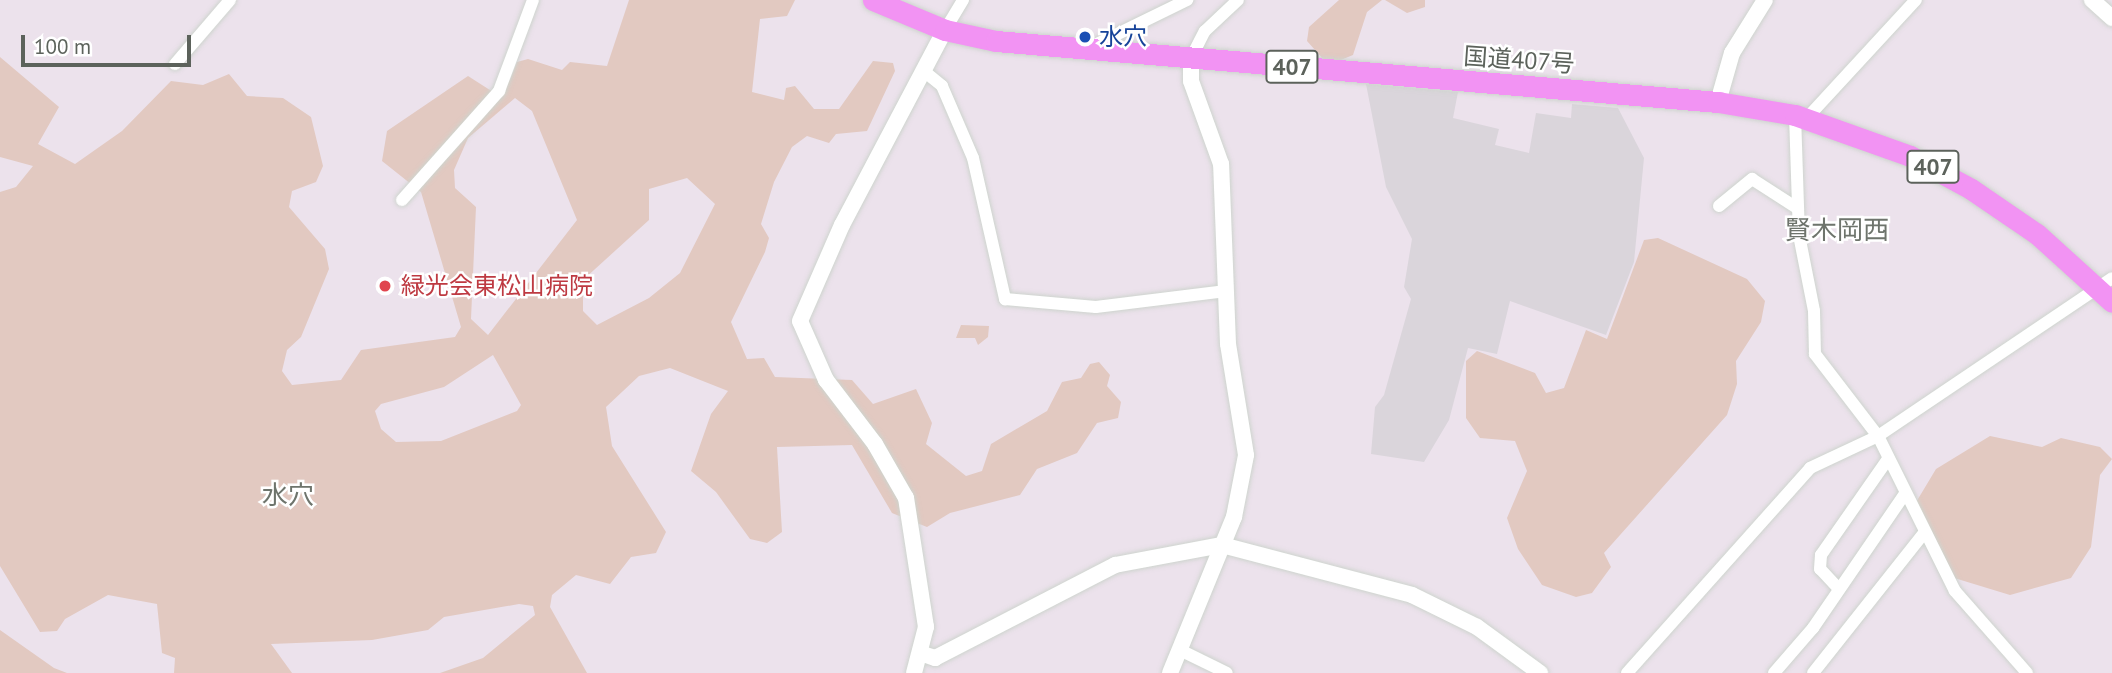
<!DOCTYPE html>
<meta charset="utf-8">
<style>
body{margin:0}
#map{position:relative;width:2112px;height:673px;overflow:hidden;background:#ece2ec;font-family:"PT Sans","Noto Sans JP",sans-serif}
div>[style]{position:absolute}
[style*='--x']{left:calc(var(--x)*1px);top:calc(var(--y)*1px);width:calc(var(--w)*1px);rotate:calc(var(--a)*1deg)}
.industrial>*{inset:0;background:#dad5db}
.green>*{inset:0;background:#e2c9c1}
.roads{filter:drop-shadow(0 0 2px #ced4ce) drop-shadow(0 0 2px #ced4ce)}
.street>*{height:12px;margin:-6px;padding:0 6px;transform-origin:6px;border-radius:6px;background:#fff}
.secondary>*{height:16px;margin:-8px;padding:0 8px;transform-origin:8px;border-radius:8px;background:#fff}
.highway>*{height:21px;margin:-10.5px;padding:0 10.5px;transform-origin:10.5px;border-radius:10.5px;background:#f293f3}
.dots>*{width:19px;height:19px;translate:-50% -50%;box-sizing:border-box;border:4px solid #fff;border-radius:50%}
span{translate:-50% -50%;white-space:nowrap;text-align:center;line-height:1.15;-webkit-text-stroke:5px #fff;paint-order:stroke}
.shield-label span{padding:2px 5px;background:#fff;border:2px solid;border-radius:5px;-webkit-text-stroke-width:0}
.shield-label{font-size:23px;color:#5c625b;font-weight:700}
.transit-label{font-size:24px;color:#164399}
.left{translate:0 -50%;text-align:left}
.street-label{font-size:24px;color:#5c625b}
.health-label{font-size:24px;color:#be3a42}
.neighbourhood-label{font-size:26px;color:#6e746c}
.scale{position:absolute;left:21px;top:35px;width:170px;height:32px;box-sizing:border-box;border:4px solid #5c625b;border-top:0;padding-left:9px;font-size:21px;line-height:24px;white-space:nowrap;color:#5c625b;-webkit-text-stroke:5px #fff;paint-order:stroke}
</style>
<div id="map">
<div class="industrial">
<i style="clip-path:polygon(1366px 84px,1458px 92px,1453px 118px,1499px 129px,1495px 145px,1529px 153px,1536px 113px,1571px 118px,1572px 104px,1618px 108px,1644px 158px,1634px 262px,1606px 335px,1510px 301px,1497px 354px,1468px 348px,1449px 420px,1424px 462px,1371px 454px,1375px 407px,1384px 395px,1411px 299px,1404px 287px,1412px 239px,1386px 187px)"></i>
</div>
<div class="green">
<i style="clip-path:polygon(evenodd,629px 0,795px 0,787px 16px,760px 19px,752px 92px,784px 100px,786px 88px,795px 86px,814px 109px,839px 109px,873px 61px,893px 63px,895px 71px,867px 131px,836px 134px,829px 143px,807px 136px,792px 147px,774px 182px,761px 224px,769px 238px,765px 252px,731px 322px,747px 359px,764px 358px,775px 377px,852px 380px,873px 404px,916px 389px,932px 423px,926px 444px,966px 476px,982px 471px,991px 444px,1047px 411px,1062px 382px,1081px 378px,1090px 364px,1099px 362px,1110px 375px,1107px 386px,1121px 402px,1118px 418px,1097px 423px,1077px 453px,1037px 469px,1020px 495px,950px 513px,927px 527px,892px 513px,852px 445px,777px 447px,782px 532px,767px 543px,750px 539px,716px 492px,691px 471px,711px 414px,728px 391px,670px 368px,639px 376px,606px 407px,612px 446px,666px 532px,656px 553px,631px 557px,610px 584px,576px 575px,552px 595px,550px 607px,587px 673px,440px 673px,483px 658px,535px 615px,533px 606px,519px 604px,444px 617px,428px 630px,372px 640px,271px 644px,292px 673px,174px 673px,175px 658px,162px 653px,157px 604px,108px 595px,65px 619px,57px 631px,40px 632px,0 566px,0 192px,16px 187px,33px 166px,0 157px,0 57px,59px 107px,38px 144px,75px 164px,122px 131px,171px 81px,203px 85px,229px 74px,247px 96px,283px 98px,311px 117px,323px 166px,316px 182px,292px 191px,289px 207px,325px 249px,329px 269px,301px 337px,287px 350px,282px 371px,292px 385px,341px 380px,361px 350px,455px 337px,461px 327px,421px 192px,382px 161px,387px 131px,468px 76px,493px 92px,510px 80px,517px 62px,528px 59px,562px 70px,570px 62px,607px 66px,629px 0,515px 98px,532px 111px,577px 220px,488px 335px,471px 319px,476px 207px,455px 188px,454px 170px,468px 138px,515px 98px,629px 0,687px 178px,715px 204px,680px 273px,649px 298px,597px 325px,583px 311px,583px 280px,649px 220px,649px 189px,687px 178px,629px 0,493px 355px,521px 405px,517px 411px,441px 441px,396px 442px,381px 429px,375px 411px,381px 404px,444px 387px,493px 355px)"></i>
<i style="clip-path:polygon(1339px 0,1382px 0,1367px 12px,1353px 55px,1338px 61px,1323px 59px,1307px 41px,1309px 27px)"></i>
<i style="clip-path:polygon(1385px 0,1425px 0,1425px 7px,1407px 13px)"></i>
<i style="clip-path:polygon(1658px 238px,1747px 279px,1765px 301px,1761px 322px,1736px 361px,1737px 384px,1727px 415px,1604px 553px,1611px 567px,1592px 593px,1576px 597px,1542px 585px,1518px 549px,1507px 518px,1527px 471px,1515px 441px,1480px 438px,1466px 418px,1466px 361px,1477px 351px,1535px 373px,1546px 393px,1564px 388px,1586px 330px,1607px 339px,1644px 240px)"></i>
<i style="clip-path:polygon(961px 325px,989px 326px,988px 337px,978px 345px,975px 338px,956px 338px)"></i>
<i style="clip-path:polygon(1990px 436px,2042px 447px,2061px 438px,2100px 447px,2112px 459px,2100px 475px,2091px 547px,2071px 578px,2010px 595px,1951px 577px,1915px 504px,1936px 469px)"></i>
<i style="clip-path:polygon(0 630px,54px 668px,67px 673px,0 673px)"></i>
</div>
<div class="roads">
<div class="street">
<i style="--x:945;--y:30;--w:35;--a:-59"></i>
<i style="--x:1093;--y:46;--w:105;--a:-26.1"></i>
<i style="--x:1191;--y:58;--w:30;--a:-63"></i>
<i style="--x:1205;--y:31;--w:45;--a:-43.2"></i>
<i style="--x:175;--y:64;--w:84;--a:-49.3"></i>
<i style="--x:925;--y:72;--w:22;--a:39"></i>
<i style="--x:942;--y:86;--w:78;--a:66.7"></i>
<i style="--x:973;--y:158;--w:145;--a:77.2"></i>
<i style="--x:1005;--y:299;--w:91;--a:5"></i>
<i style="--x:1096;--y:307;--w:131;--a:-7"></i>
<i style="--x:1795;--y:115;--w:120;--a:88.1"></i>
<i style="--x:1799;--y:235;--w:77;--a:78.8"></i>
<i style="--x:1814;--y:311;--w:43;--a:88.7"></i>
<i style="--x:1815;--y:354;--w:103;--a:52.5"></i>
<i style="--x:1878;--y:436;--w:173;--a:63.6"></i>
<i style="--x:1955;--y:591;--w:109;--a:48.7"></i>
<i style="--x:1806;--y:119;--w:162;--a:-47.3"></i>
<i style="--x:402;--y:200;--w:146;--a:-48.3"></i>
<i style="--x:499;--y:91;--w:97;--a:-69.5"></i>
<i style="--x:1719;--y:206;--w:43;--a:-39.3"></i>
<i style="--x:1752;--y:179;--w:54;--a:32.8"></i>
<i style="--x:1838;--y:588;--w:26;--a:-133"></i>
<i style="--x:1820;--y:569;--w:14;--a:-86"></i>
<i style="--x:1821;--y:555;--w:117;--a:-55.1"></i>
<i style="--x:1180;--y:650;--w:52;--a:26.1"></i>
<i style="--x:1627;--y:673;--w:275;--a:-48.2"></i>
<i style="--x:1810;--y:468;--w:75;--a:-25.2"></i>
<i style="--x:1878;--y:436;--w:282;--a:-34"></i>
<i style="--x:1774;--y:673;--w:60;--a:-49.1"></i>
<i style="--x:1813;--y:628;--w:161;--a:-55.6"></i>
<i style="--x:1813;--y:673;--w:179;--a:-51.6"></i>
</div>
<div class="secondary">
<i style="--x:2092;--y:0;--w:27;--a:42"></i>
<i style="--x:1718;--y:102;--w:51;--a:-74.1"></i>
<i style="--x:1732;--y:53;--w:62;--a:-58.1"></i>
<i style="--x:923;--y:654;--w:13;--a:18"></i>
<i style="--x:935;--y:658;--w:203;--a:-27.3"></i>
<i style="--x:1115;--y:565;--w:109;--a:-10.6"></i>
<i style="--x:1222;--y:545;--w:196;--a:14.7"></i>
<i style="--x:1412;--y:595;--w:72;--a:26.2"></i>
<i style="--x:1477;--y:627;--w:78;--a:36.1"></i>
<i style="--x:914;--y:673;--w:48;--a:-75.4"></i>
<i style="--x:926;--y:627;--w:131;--a:-98.8"></i>
<i style="--x:906;--y:498;--w:62;--a:-119.9"></i>
<i style="--x:875;--y:444;--w:81;--a:-127.4"></i>
<i style="--x:826;--y:380;--w:64;--a:-113.8"></i>
<i style="--x:800;--y:321;--w:105;--a:-66.4"></i>
<i style="--x:842;--y:225;--w:221;--a:-62.2"></i>
<i style="--x:1170;--y:673;--w:169;--a:-67.7"></i>
<i style="--x:1234;--y:517;--w:63;--a:-79"></i>
<i style="--x:1246;--y:455;--w:112;--a:-99.2"></i>
<i style="--x:1228;--y:344;--w:180;--a:-92.2"></i>
<i style="--x:1221;--y:164;--w:88;--a:-109.9"></i>
<i style="--x:1191;--y:81;--w:23;--a:-90"></i>
</div>
<div class="highway">
<i style="--x:873;--y:0;--w:78;--a:22.6"></i>
<i style="--x:945;--y:30;--w:52;--a:12.2"></i>
<i style="--x:996;--y:41;--w:725;--a:4.83"></i>
<i style="--x:1718;--y:102;--w:78;--a:9.6"></i>
<i style="--x:1795;--y:115;--w:122;--a:19.6"></i>
<i style="--x:1910;--y:156;--w:69;--a:28.4"></i>
<i style="--x:1971;--y:189;--w:80;--a:34.3"></i>
<i style="--x:2037;--y:234;--w:101;--a:42.2"></i>
</div>
</div>
<div class="dots">
<i style="left:1085px;top:37px;background:#1a4fb4"></i>
<i style="left:385px;top:286px;background:#e0444e"></i>
</div>
<div class="shield-label">
<span style="left:1292px;top:67px">407</span>
<span style="left:1933px;top:167px">407</span>
</div>
<div class="transit-label">
<span class="left" style="left:1099px;top:37px">水穴</span>
</div>
<div class="street-label">
<span style="left:1519px;top:60px;rotate:4deg">国道407号</span>
</div>
<div class="health-label">
<span class="left" style="left:401px;top:286px">緑光会東松山病院</span>
</div>
<div class="neighbourhood-label">
<span style="left:1837px;top:230px">賢木岡西</span>
<span style="left:288px;top:495px">水穴</span>
</div>
<div class="scale">100 m</div>
</div>
